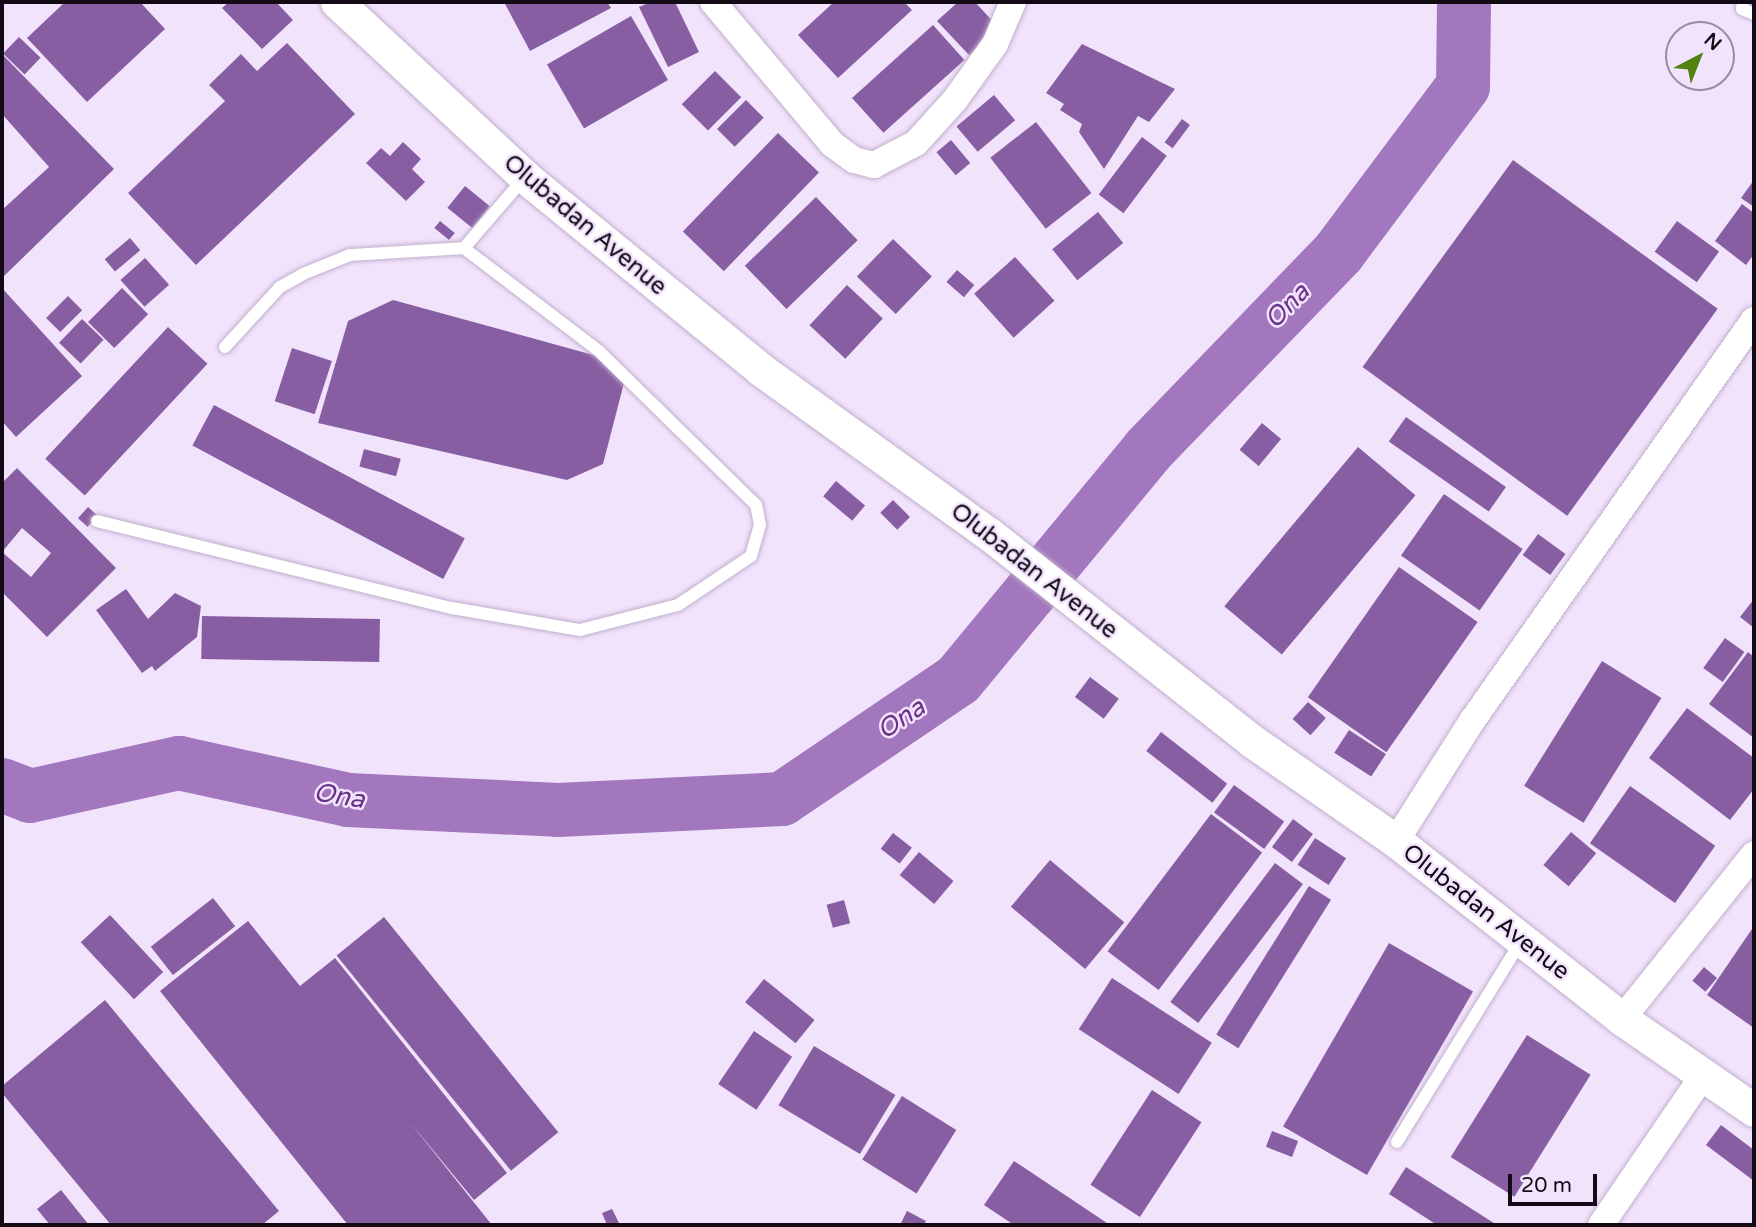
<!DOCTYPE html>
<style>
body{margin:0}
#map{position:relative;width:1756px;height:1227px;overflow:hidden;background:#f2e3fc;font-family:"Varela Round",sans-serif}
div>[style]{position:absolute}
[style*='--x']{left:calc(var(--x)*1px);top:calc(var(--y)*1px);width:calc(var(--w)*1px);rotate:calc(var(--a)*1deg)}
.river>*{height:54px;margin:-27px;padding:0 27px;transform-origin:27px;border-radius:27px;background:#a277bd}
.building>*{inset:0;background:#885ea2;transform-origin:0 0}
.roads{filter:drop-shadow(0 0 2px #c0afcd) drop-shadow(0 0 2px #c0afcd)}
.service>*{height:12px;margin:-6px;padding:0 6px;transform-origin:6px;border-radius:6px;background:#fff}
.minor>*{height:26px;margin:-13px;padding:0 13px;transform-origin:13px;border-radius:13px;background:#fff}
.tertiary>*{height:33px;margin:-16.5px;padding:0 16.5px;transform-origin:16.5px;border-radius:16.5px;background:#fff}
span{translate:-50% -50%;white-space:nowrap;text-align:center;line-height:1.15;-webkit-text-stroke:5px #f2e3fc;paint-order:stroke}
.street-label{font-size:24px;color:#120b16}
.water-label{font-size:26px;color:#693287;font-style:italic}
.frame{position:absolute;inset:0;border:4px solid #120b16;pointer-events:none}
.north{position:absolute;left:1665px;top:21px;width:70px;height:70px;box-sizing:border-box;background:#f2e3fc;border:2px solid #988da0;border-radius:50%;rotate:42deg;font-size:19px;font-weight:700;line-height:28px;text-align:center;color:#120b16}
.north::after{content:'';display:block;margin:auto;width:24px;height:32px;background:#528212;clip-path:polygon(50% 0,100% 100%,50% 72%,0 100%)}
.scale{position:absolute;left:1508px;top:1174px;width:89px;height:32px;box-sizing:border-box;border:4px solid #120b16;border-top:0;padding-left:9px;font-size:21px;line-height:24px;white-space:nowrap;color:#120b16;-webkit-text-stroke:5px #f2e3fc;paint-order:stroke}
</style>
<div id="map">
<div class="river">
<i style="--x:2;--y:785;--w:30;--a:21"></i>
<i style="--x:30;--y:796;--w:153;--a:-12.5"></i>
<i style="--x:179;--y:763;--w:173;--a:12.3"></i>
<i style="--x:348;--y:800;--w:210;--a:2.7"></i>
<i style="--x:558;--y:810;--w:224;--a:-2.8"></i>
<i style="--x:782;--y:799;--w:212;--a:-34.1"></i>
<i style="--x:958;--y:680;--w:298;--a:-50.4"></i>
<i style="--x:1148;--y:450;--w:275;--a:-46"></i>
<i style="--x:1339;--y:252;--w:207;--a:-53.2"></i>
<i style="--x:1463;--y:86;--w:84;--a:-89.3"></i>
</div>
<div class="building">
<i style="clip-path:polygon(65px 2px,140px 2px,165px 29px,87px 102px,27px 38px)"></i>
<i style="clip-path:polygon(229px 2px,276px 2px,293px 20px,262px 49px,222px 8px)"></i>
<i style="clip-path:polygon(504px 2px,607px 2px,611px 8px,530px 51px)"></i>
<i style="clip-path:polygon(651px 2px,675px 2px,699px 52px,668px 67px,639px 7px)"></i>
<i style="clip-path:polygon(834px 2px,904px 2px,912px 10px,838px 78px,798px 35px)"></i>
<i style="clip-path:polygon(958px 2px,975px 2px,999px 28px,969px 55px,937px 21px)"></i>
<i style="left:631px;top:16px;width:74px;height:97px;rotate:60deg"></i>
<i style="left:933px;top:25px;width:47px;height:109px;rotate:48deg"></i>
<i style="left:19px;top:37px;width:30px;height:23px;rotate:44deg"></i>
<i style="clip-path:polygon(287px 43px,355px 114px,196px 265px,128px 193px,225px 101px,209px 85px,241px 54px,257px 71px)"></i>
<i style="clip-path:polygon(1082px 44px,1175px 89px,1149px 122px,1138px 116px,1104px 169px,1079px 132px,1082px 124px,1060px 110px,1064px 104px,1046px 93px)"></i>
<i style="clip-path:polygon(2px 54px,114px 169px,2px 278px,2px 210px,49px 167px,2px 114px)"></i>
<i style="left:715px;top:71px;width:37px;height:47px;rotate:45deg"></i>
<i style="left:994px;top:95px;width:33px;height:49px;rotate:50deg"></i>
<i style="left:746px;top:100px;width:25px;height:41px;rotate:45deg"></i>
<i style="left:1182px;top:119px;width:10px;height:29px;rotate:37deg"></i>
<i style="left:1036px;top:122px;width:90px;height:58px;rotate:52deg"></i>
<i style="left:778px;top:133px;width:57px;height:137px;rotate:44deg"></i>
<i style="left:1142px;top:137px;width:31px;height:72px;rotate:37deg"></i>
<i style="left:951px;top:140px;width:30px;height:19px;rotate:50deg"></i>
<i style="clip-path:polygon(403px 142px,421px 159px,412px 169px,425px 182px,406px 201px,366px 163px,381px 148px,390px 156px)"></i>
<i style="left:1513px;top:160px;width:253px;height:256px;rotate:36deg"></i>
<i style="clip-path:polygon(1754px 180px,1754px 207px,1741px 198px)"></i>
<i style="left:465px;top:186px;width:32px;height:28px;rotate:39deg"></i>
<i style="left:816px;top:197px;width:60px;height:99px;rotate:46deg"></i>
<i style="clip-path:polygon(1742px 204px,1754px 213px,1754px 254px,1746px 265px,1715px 241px)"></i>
<i style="left:1098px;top:212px;width:40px;height:59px;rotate:51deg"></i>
<i style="left:440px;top:221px;width:19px;height:9px;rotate:39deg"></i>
<i style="left:1677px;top:221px;width:52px;height:38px;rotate:36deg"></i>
<i style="left:130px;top:238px;width:16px;height:33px;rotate:50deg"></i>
<i style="left:893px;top:239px;width:54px;height:52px;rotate:44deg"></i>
<i style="left:1015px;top:257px;width:59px;height:55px;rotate:48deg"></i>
<i style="left:145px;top:258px;width:36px;height:33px;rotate:48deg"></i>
<i style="left:957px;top:270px;width:23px;height:16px;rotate:41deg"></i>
<i style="left:847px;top:285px;width:49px;height:55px;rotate:43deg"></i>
<i style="clip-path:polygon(2px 288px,82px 376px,16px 437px,2px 421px)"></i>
<i style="left:122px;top:288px;width:37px;height:48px;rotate:45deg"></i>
<i style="left:68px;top:296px;width:20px;height:31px;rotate:45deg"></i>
<i style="clip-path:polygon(393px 300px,597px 356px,624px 383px,603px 464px,567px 480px,318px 423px,348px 321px)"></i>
<i style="left:82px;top:319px;width:30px;height:33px;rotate:44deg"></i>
<i style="left:168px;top:327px;width:54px;height:180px;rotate:43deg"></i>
<i style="left:292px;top:348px;width:42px;height:56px;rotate:18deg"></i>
<i style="left:214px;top:405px;width:284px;height:46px;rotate:28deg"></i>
<i style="left:1406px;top:417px;width:122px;height:30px;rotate:35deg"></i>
<i style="left:1262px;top:423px;width:25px;height:35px;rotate:40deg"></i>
<i style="left:1358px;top:447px;width:75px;height:208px;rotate:40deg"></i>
<i style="left:364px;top:449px;width:38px;height:18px;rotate:15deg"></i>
<i style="clip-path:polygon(17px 468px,116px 568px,47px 637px,2px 592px,2px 552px,31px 577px,51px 553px,22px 528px,2px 552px,2px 483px)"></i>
<i style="left:836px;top:481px;width:38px;height:20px;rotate:40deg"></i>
<i style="left:1444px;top:494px;width:96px;height:75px;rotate:35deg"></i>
<i style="left:893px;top:500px;width:24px;height:18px;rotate:45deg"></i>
<i style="left:88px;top:507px;width:13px;height:15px;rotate:42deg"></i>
<i style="left:1538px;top:534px;width:34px;height:26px;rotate:36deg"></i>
<i style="left:1399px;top:567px;width:96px;height:159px;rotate:35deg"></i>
<i style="clip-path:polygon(126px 589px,148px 619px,175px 593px,201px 606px,197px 637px,155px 671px,152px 666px,142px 673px,96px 610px)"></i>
<i style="clip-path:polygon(1754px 599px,1754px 628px,1740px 617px)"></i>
<i style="left:202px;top:616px;width:178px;height:43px;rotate:1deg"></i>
<i style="left:1725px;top:638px;width:24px;height:37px;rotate:36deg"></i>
<i style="clip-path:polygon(1748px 652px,1754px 657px,1754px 738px,1709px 704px)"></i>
<i style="left:1602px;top:661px;width:70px;height:147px;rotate:32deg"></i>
<i style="left:1090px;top:677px;width:36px;height:25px;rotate:37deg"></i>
<i style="left:1308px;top:702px;width:24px;height:23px;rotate:42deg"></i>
<i style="clip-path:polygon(1687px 708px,1754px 758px,1754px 789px,1730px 820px,1649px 758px)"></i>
<i style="left:1349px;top:730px;width:44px;height:27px;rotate:33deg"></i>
<i style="left:1161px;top:732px;width:84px;height:24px;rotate:38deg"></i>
<i style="left:1234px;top:785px;width:62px;height:34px;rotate:36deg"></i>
<i style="left:1630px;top:786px;width:104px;height:70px;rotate:35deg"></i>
<i style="left:1211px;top:814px;width:64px;height:172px;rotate:37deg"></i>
<i style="left:1293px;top:819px;width:25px;height:35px;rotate:37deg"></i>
<i style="left:1571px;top:832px;width:33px;height:43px;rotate:40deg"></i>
<i style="left:893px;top:833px;width:24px;height:20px;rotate:38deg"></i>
<i style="left:1315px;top:838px;width:37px;height:32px;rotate:33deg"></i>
<i style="left:919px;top:852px;width:45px;height:30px;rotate:40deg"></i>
<i style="left:1050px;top:860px;width:97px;height:61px;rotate:40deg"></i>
<i style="left:1275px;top:863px;width:35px;height:174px;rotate:37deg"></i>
<i style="left:1309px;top:886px;width:26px;height:175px;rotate:32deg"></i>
<i style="left:213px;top:898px;width:36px;height:79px;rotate:52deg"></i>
<i style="left:844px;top:900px;width:24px;height:18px;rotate:75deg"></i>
<i style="left:110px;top:915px;width:78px;height:40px;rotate:47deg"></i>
<i style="left:384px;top:917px;width:277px;height:61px;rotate:51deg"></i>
<i style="clip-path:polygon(248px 921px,300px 986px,335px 958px,507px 1173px,474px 1200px,409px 1121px,492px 1225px,348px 1225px,160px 991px)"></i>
<i style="clip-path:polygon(1754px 926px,1754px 1028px,1707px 995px)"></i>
<i style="left:1389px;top:943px;width:97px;height:212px;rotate:30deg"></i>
<i style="left:1704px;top:967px;width:17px;height:18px;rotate:40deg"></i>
<i style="left:1112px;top:978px;width:119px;height:61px;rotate:33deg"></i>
<i style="left:764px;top:979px;width:65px;height:30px;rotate:39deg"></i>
<i style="clip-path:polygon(105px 1000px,279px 1211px,262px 1225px,111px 1225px,2px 1093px,2px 1086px)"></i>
<i style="left:754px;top:1031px;width:46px;height:64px;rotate:34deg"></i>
<i style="left:1527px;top:1035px;width:75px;height:144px;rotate:32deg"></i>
<i style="left:814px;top:1046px;width:95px;height:69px;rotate:31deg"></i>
<i style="left:1152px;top:1090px;width:59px;height:113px;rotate:33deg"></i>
<i style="left:902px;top:1096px;width:64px;height:75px;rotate:32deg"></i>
<i style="clip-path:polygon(1721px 1125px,1754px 1150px,1754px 1181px,1706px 1145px)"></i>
<i style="left:1272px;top:1131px;width:28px;height:17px;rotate:21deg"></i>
<i style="clip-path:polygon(1014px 1161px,1110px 1225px,1014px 1225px,984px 1205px)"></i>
<i style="clip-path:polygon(1406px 1167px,1497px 1225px,1437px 1225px,1389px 1194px)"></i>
<i style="clip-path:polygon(61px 1190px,89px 1225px,50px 1225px,37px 1209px)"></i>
<i style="clip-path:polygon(612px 1209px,620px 1225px,607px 1225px,602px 1213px)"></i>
<i style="clip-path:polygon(907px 1211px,926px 1221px,924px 1225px,900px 1225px)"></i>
</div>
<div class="roads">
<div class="service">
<i style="--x:1743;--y:2;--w:7;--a:98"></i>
<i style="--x:1742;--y:9;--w:13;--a:23"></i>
<i style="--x:225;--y:347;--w:81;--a:-47.5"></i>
<i style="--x:280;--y:287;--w:26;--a:-29"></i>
<i style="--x:303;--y:274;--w:51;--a:-22"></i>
<i style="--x:350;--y:255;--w:114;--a:-3.5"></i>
<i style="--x:97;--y:521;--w:366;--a:13.8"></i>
<i style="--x:452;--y:608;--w:130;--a:9.8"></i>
<i style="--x:580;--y:630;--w:101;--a:-14.3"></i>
<i style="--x:678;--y:605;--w:88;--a:-33.9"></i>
<i style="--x:751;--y:556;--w:32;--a:-74"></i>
<i style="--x:760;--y:525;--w:20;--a:-101"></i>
<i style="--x:756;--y:505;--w:220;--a:-135.6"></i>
<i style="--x:599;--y:351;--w:170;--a:-142.7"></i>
<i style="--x:464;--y:248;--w:94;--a:-49.3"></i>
<i style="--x:1397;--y:1142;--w:238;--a:-58.3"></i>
</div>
<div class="minor">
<i style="--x:713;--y:2;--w:185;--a:50"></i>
<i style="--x:832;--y:144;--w:27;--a:36"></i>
<i style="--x:854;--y:160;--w:21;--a:14"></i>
<i style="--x:874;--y:165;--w:47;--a:-27.6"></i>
<i style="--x:916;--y:143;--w:58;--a:-47.8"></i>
<i style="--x:955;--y:100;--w:69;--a:-54.5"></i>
<i style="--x:995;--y:44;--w:46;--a:-66.8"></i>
<i style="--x:1396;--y:841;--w:142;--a:-57.7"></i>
<i style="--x:1472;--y:721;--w:490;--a:-54.9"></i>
<i style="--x:1622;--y:1019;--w:211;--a:-51.3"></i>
<i style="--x:1601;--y:1225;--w:179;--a:-55.7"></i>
</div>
<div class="tertiary">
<i style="--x:337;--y:2;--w:257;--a:42.9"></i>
<i style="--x:525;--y:177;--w:303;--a:39.2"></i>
<i style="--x:760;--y:369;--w:282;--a:35.8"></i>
<i style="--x:989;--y:534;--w:335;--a:38.2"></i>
<i style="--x:1252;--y:741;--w:175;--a:34.8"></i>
<i style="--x:1396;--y:841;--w:288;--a:38.2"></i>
<i style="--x:1622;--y:1019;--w:160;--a:34.6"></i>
</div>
</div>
<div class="street-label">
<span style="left:585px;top:225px;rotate:40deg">Olubadan Avenue</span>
<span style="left:1034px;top:571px;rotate:38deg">Olubadan Avenue</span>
<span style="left:1486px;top:912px;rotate:38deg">Olubadan Avenue</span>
</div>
<div class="water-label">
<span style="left:1287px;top:306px;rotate:-46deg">Ona</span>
<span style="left:901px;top:719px;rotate:-34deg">Ona</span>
<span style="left:339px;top:796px;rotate:9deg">Ona</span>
</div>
<div class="frame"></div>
<div class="north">N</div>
<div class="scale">20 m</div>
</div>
